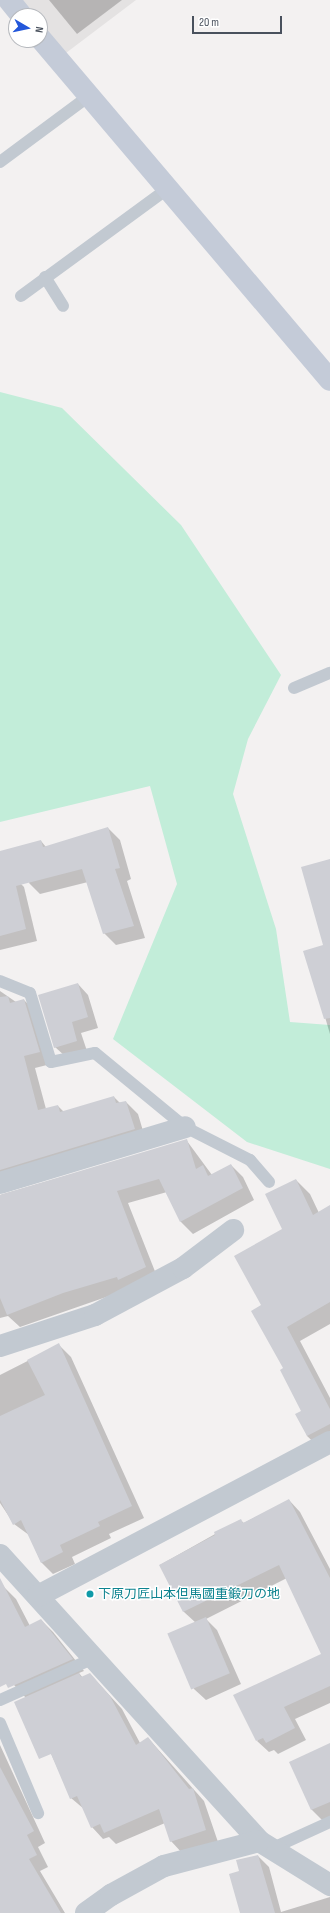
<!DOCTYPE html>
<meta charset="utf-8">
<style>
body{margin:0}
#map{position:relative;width:330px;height:1913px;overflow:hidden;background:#f3f1f1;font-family:"Sofia Sans Condensed","Noto Sans JP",sans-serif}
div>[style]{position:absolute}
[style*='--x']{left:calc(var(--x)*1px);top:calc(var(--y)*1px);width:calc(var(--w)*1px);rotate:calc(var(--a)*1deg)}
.education>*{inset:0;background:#e4e2e2}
.green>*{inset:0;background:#c2edd9}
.shadow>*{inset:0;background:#0003}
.building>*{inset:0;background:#cecfd5;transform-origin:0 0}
.lane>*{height:12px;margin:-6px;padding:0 6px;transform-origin:6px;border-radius:6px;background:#c2c9d1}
.street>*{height:22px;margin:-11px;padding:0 11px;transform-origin:11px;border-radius:11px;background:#c2c9d1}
.secondary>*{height:22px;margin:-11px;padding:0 11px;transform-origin:11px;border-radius:11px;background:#c4cbd8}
.dots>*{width:11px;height:11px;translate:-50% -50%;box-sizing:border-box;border:2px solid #fff;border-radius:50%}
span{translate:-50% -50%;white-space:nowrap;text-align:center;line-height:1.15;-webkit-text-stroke:3px #fff;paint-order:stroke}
.culture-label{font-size:13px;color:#0d838f}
.left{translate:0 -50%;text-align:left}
.north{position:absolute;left:8px;top:8px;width:40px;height:40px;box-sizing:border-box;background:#fff;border:1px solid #b6b9be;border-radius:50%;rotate:99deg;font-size:11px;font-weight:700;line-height:16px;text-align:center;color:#49515d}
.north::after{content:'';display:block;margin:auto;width:14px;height:18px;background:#2357da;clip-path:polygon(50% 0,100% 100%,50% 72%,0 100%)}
.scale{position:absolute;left:192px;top:16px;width:90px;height:18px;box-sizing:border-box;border:2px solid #49515d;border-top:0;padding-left:5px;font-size:12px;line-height:14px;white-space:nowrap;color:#49515d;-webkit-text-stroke:3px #fff;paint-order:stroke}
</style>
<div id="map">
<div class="education">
<i style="clip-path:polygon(9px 0,136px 0,58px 59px,40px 38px,40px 16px,22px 16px)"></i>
</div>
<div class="green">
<i style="clip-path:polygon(0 392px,62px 408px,181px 525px,281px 675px,248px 739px,233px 794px,276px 929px,290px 1022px,330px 1025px,330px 1169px,247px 1142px,113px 1039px,177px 884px,150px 786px,0 822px)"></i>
</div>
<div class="shadow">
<i style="clip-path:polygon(49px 0,122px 0,77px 34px)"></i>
<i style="clip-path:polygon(108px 828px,120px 840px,131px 879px,127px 881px,145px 938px,116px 945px,104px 933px,88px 882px,40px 894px,29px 883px,41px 841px,46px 847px)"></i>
<i style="clip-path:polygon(12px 875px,24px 887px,37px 941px,0 950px,0 878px)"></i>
<i style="clip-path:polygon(78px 984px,88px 995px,98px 1028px,81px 1033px,87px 1051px,66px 1057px,55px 1047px)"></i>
<i style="clip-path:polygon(0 991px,16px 1002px,24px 1000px,36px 1012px,51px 1064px,35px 1068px,46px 1109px,58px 1106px,64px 1112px,114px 1097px,120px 1103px,126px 1102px,138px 1114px,146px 1141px,0 1192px)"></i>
<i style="clip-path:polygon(325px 1017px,330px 1018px,330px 1034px)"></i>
<i style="clip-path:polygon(187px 1141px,212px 1175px,231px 1165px,243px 1177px,254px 1200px,193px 1234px,181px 1222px,167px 1192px,128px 1203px,158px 1279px,20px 1327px,8px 1316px,0 1318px,0 1195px)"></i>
<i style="clip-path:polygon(296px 1180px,310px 1194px,319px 1213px,330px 1206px,330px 1324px,300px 1341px,330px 1398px,330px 1445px,321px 1449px,307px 1436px,302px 1411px,263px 1306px)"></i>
<i style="clip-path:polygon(59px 1345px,71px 1357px,144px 1518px,109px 1534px,111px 1538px,72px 1557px,75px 1564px,53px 1574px,41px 1562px,29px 1535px,14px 1524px,0 1503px,0 1375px)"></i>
<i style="clip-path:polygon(289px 1500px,300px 1512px,330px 1569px,330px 1703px,295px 1719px,306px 1740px,278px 1754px,274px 1750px,269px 1752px,257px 1741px,322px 1654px,287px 1578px,206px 1619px,217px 1630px,241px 1684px,206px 1700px,194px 1689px,170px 1635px,196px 1623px,184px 1612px,160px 1565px,240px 1520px,244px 1523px)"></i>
<i style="clip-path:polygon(4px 1587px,16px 1599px,30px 1626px,41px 1620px,53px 1632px,84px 1671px,79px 1673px,83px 1678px,90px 1674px,122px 1709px,140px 1743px,148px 1738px,204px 1801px,218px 1842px,182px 1853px,171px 1841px,165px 1823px,116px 1844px,109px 1837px,103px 1839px,92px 1827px,84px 1809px,71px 1798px,26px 1698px,14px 1685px,0 1658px,0 1589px)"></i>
<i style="clip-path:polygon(0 1745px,45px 1843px,38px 1847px,48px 1867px,40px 1871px,65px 1913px,0 1913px)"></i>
<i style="clip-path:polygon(330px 1752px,330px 1819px,324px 1822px,312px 1810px,290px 1762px)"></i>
<i style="clip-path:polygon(258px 1856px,269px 1867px,281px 1912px,330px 1897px,330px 1913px,241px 1913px,240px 1872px)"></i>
</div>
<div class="building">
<i style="clip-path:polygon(108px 827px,120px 868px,115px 869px,134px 926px,103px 934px,82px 869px,16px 886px,26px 929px,0 936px,0 851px,41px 840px,43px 847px)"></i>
<i style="clip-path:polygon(330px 859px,330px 1018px,324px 1019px,303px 951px,323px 945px,301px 867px)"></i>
<i style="clip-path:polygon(78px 983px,88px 1017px,72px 1022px,77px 1041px,54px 1048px,38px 995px)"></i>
<i style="clip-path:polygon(8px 996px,10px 1003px,24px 999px,40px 1052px,24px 1056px,38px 1110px,58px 1105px,60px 1112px,114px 1096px,116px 1103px,126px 1101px,135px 1129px,0 1170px,0 997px)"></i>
<i style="clip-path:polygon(187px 1139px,196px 1169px,203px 1165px,208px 1176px,231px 1164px,243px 1188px,180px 1222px,159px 1179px,117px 1191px,146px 1267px,118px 1280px,117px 1277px,63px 1293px,7px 1315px,0 1298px,0 1195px)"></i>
<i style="clip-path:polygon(296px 1179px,313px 1215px,330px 1205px,330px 1302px,287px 1327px,330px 1409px,330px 1424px,307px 1436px,295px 1414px,301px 1411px,280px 1370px,283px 1368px,251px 1311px,261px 1305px,234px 1256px,282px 1229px,265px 1194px)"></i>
<i style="clip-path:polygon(59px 1343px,132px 1506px,98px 1522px,100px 1526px,60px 1545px,63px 1552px,41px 1563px,21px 1520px,13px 1525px,0 1500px,0 1416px,45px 1395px,27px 1360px)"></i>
<i style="clip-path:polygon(289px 1499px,330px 1578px,330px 1686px,284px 1707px,295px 1728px,266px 1743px,263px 1738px,256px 1741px,233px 1695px,321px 1654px,279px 1565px,183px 1612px,159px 1565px,215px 1535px,214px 1532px,241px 1519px,243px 1523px)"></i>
<i style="clip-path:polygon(0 1578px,25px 1627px,41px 1619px,73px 1659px,8px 1688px,6px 1684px,0 1687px)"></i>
<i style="left:206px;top:1617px;width:61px;height:42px;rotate:67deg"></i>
<i style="clip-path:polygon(79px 1673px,81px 1677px,90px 1673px,110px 1696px,136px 1745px,148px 1737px,189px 1789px,193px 1788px,206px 1830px,170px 1842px,159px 1809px,104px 1833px,100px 1824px,91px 1828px,77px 1796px,70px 1799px,51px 1754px,39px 1759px,14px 1702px)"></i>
<i style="clip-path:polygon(330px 1743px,330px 1802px,311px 1810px,289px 1762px)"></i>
<i style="clip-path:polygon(0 1767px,34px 1831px,27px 1835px,37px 1855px,29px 1859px,61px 1913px,0 1913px)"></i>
<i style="clip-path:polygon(258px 1855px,275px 1913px,240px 1913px,229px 1874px,239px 1871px,236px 1860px)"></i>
</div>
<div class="lane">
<i style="--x:0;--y:162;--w:111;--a:-36.6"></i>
<i style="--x:45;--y:277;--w:34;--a:58"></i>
<i style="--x:21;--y:296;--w:180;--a:-36.2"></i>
<i style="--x:294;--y:688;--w:39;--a:-23"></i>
<i style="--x:0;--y:981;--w:32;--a:22"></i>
<i style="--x:30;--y:993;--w:72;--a:73.1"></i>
<i style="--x:51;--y:1062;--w:45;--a:-11.6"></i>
<i style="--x:95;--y:1053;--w:117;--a:39.4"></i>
<i style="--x:185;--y:1127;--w:73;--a:26.9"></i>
<i style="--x:250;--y:1160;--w:29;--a:49"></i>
<i style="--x:0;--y:1700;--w:103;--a:-24.1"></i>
<i style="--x:0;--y:1723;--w:98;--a:67.1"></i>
<i style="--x:273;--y:1848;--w:63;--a:-24.5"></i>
</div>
<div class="street">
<i style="--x:0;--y:1183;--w:193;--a:-16.8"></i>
<i style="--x:0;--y:1346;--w:100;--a:-18.1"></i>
<i style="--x:95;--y:1315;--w:100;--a:-28.1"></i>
<i style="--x:183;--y:1268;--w:63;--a:-37.2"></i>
<i style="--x:0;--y:1555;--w:386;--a:47.8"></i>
<i style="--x:259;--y:1841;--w:84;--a:31.8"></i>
<i style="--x:38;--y:1596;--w:330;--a:-27.8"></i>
<i style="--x:86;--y:1913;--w:31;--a:-36"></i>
<i style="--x:111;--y:1895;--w:60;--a:-28.7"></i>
<i style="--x:164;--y:1866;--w:98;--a:-14.7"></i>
</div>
<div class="secondary">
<i style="--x:9;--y:0;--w:21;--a:51"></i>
<i style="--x:40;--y:38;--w:448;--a:49.7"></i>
</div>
<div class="dots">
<i style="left:90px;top:1594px;background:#0f9aa8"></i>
</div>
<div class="culture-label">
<span class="left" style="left:98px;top:1594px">下原刀匠山本但馬國重鍛刀の地</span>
</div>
<div class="north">N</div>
<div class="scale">20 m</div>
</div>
